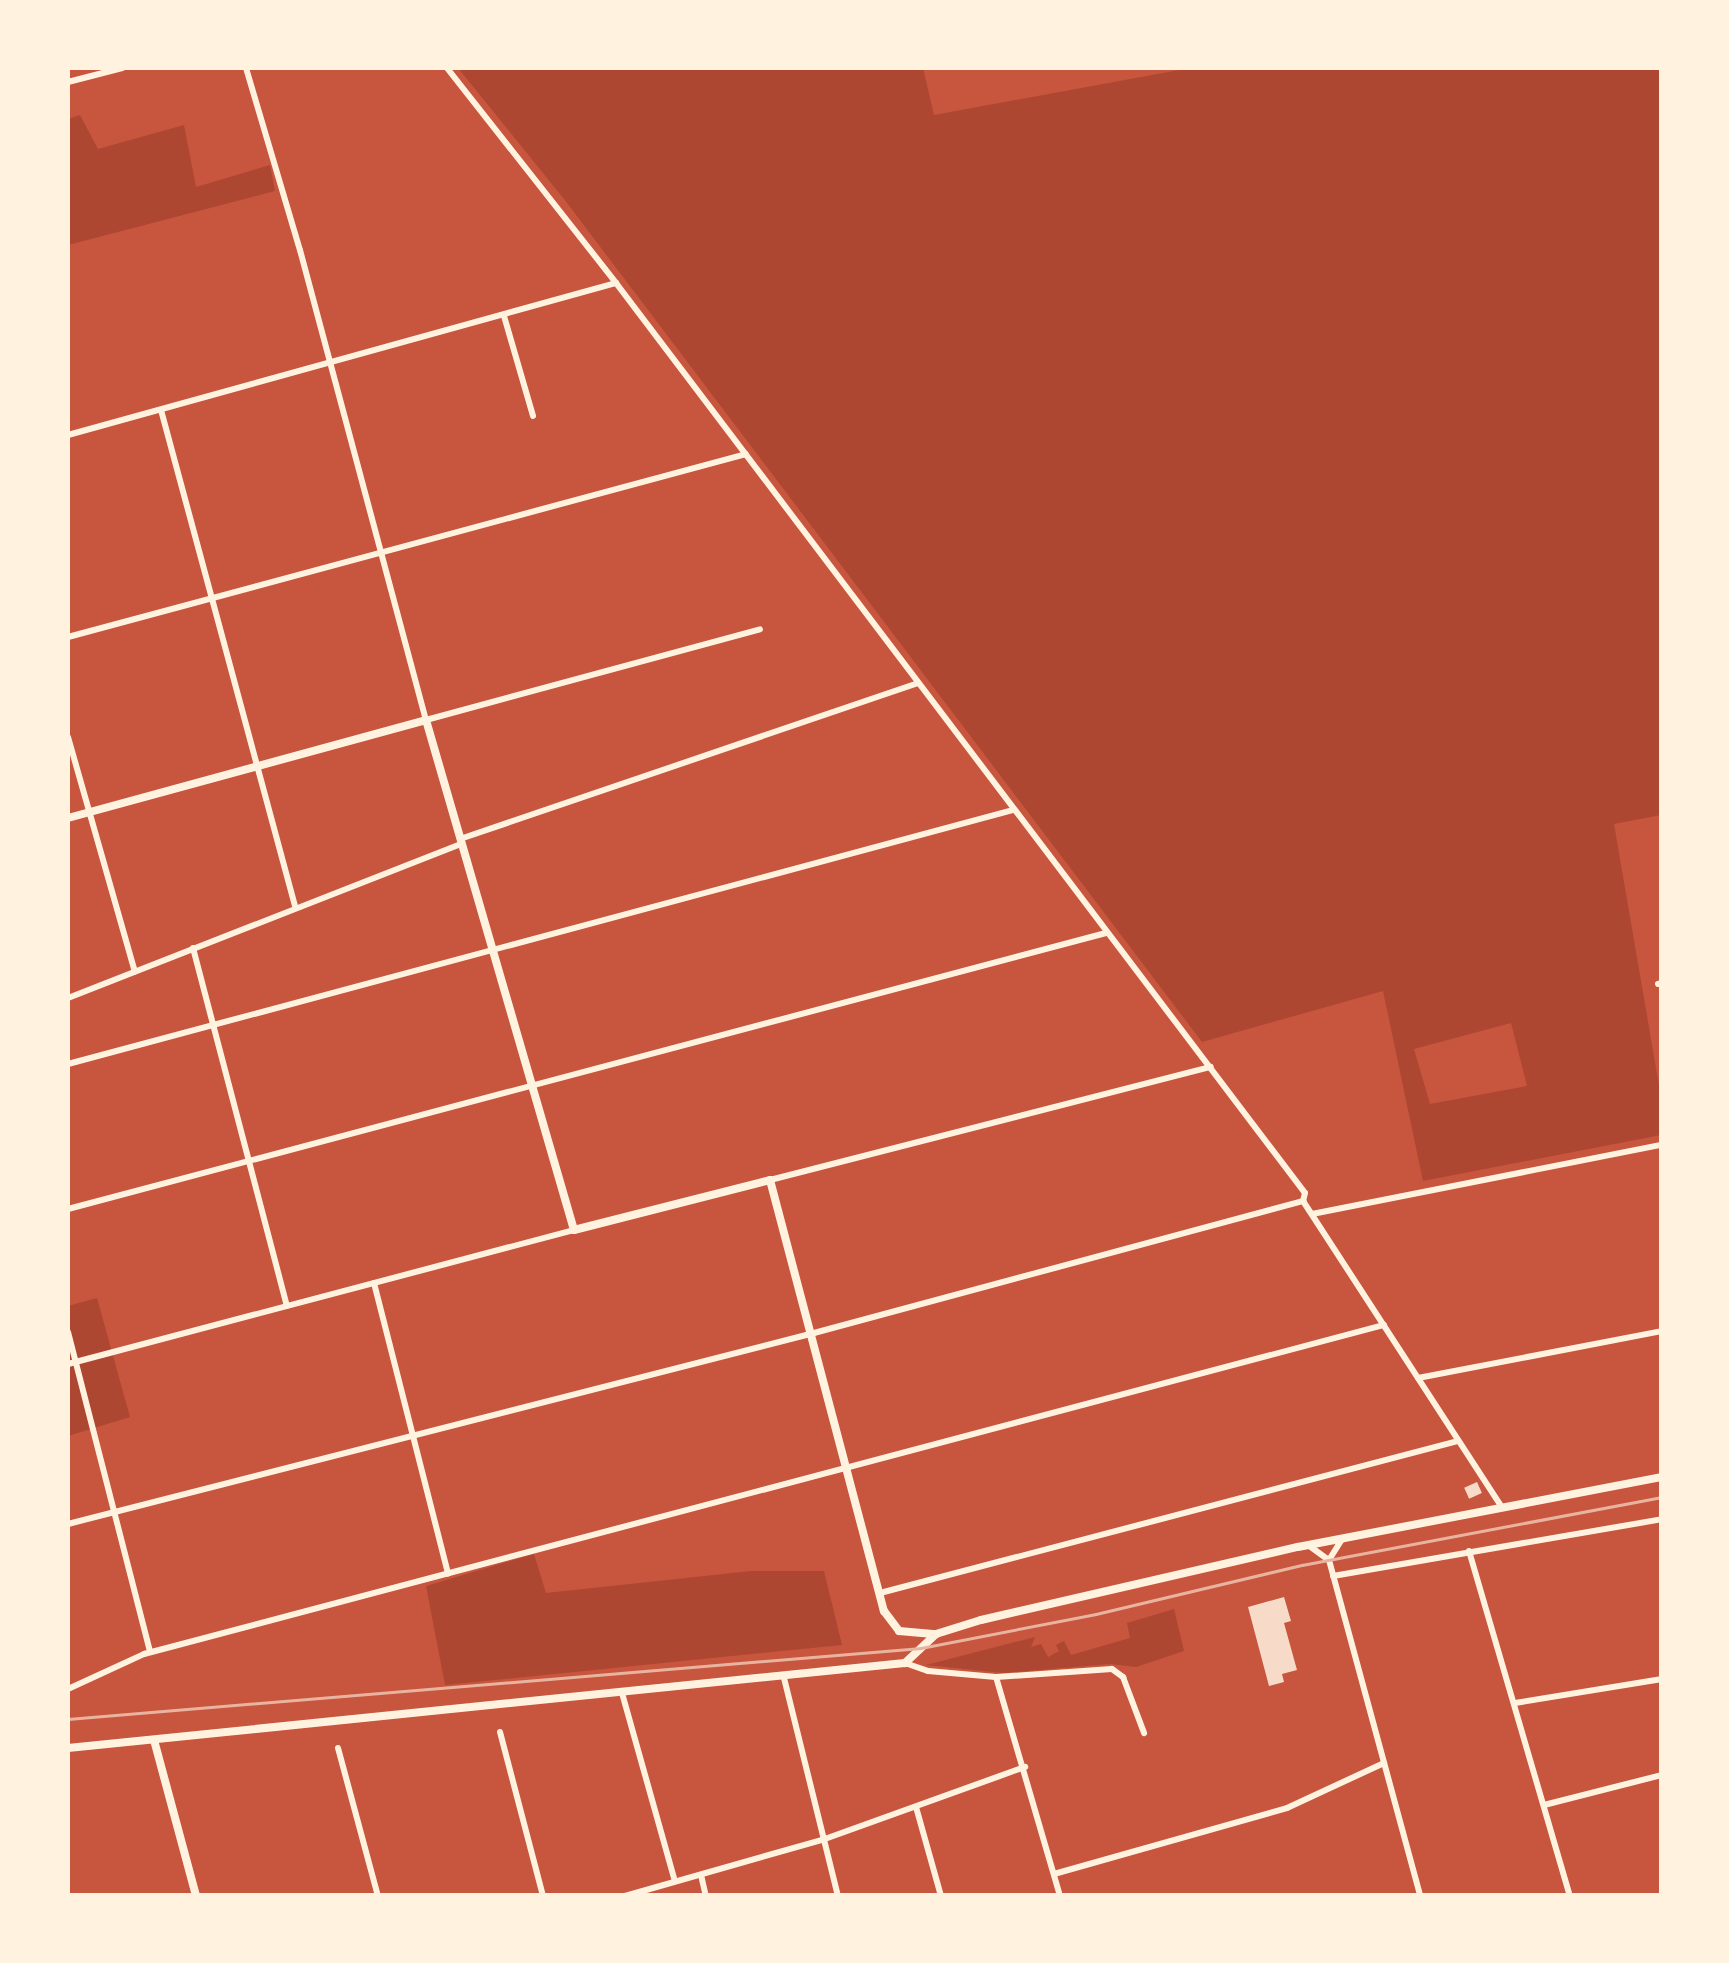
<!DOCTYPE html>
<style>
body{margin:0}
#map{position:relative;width:1729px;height:1963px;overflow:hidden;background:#c8553d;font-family:"Noto Serif",serif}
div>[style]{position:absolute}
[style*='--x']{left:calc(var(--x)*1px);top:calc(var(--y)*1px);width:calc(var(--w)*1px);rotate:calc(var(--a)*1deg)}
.green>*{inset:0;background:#ae4732}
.building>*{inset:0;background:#f7dbc8;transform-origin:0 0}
.minor>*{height:6px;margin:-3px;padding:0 3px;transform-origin:3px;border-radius:3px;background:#fff3e0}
.tertiary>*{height:8px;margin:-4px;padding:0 4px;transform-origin:4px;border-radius:4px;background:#fff3e0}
.secondary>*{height:8px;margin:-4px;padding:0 4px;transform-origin:4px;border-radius:4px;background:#fff3e0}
.rail>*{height:2.5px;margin:-1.25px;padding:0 1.25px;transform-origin:1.25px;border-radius:1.25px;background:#e9b49f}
span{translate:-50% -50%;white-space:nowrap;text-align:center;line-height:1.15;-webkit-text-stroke:10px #fff3e0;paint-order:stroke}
.frame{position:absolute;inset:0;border:70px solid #fff3e0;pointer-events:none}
</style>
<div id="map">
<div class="green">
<i style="clip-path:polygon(evenodd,458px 68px,923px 68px,934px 115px,1190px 68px,1661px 68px,1661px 815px,1614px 824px,1661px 1097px,1661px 1135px,1423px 1181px,1383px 991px,1202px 1042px,564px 199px,458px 68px,1511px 1023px,1527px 1086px,1430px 1104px,1414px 1049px,1511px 1023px)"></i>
<i style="clip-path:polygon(80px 115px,98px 149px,184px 125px,196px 187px,270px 165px,275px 191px,68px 245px,68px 119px)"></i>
<i style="clip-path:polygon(97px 1298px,130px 1417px,68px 1436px,68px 1306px)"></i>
<i style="clip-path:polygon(534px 1554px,546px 1593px,751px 1571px,824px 1571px,842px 1645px,445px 1685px,426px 1586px)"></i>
<i style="clip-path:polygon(1174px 1609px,1184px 1651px,1136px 1667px,1110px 1664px,1003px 1673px,926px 1665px,1035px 1637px,1031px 1647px,1041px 1644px,1048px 1657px,1059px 1651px,1056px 1645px,1064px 1641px,1071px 1655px,1130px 1638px,1127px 1623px)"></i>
</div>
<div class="building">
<i style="left:1477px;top:1482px;width:12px;height:14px;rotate:66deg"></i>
<i style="clip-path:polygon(1284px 1597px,1291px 1621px,1284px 1623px,1297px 1670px,1282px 1674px,1284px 1682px,1269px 1686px,1248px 1607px)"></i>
</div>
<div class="minor">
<i style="--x:246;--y:68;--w:190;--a:73.5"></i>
<i style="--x:300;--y:250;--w:487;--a:75"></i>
<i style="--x:426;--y:720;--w:346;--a:-15.2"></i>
<i style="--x:447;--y:68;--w:273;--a:51.8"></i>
<i style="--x:616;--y:283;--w:1141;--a:52.87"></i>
<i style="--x:1305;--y:1193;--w:8;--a:104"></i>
<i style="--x:1303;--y:1201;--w:365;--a:57"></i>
<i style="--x:68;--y:82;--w:56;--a:-14.5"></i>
<i style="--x:504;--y:316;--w:104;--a:73.8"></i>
<i style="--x:161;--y:410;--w:514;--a:74.88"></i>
<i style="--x:68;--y:435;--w:569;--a:-15.5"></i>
<i style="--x:68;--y:637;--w:702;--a:-15.1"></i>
<i style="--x:68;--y:737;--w:244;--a:74.1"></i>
<i style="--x:460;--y:839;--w:484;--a:-18.8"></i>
<i style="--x:193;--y:948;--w:370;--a:75.3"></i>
<i style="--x:1658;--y:984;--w:4;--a:-14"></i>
<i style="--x:68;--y:998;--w:422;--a:-21.4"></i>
<i style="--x:68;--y:1064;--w:979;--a:-15.04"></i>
<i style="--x:770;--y:1180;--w:455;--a:-14.4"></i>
<i style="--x:68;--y:1209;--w:1074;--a:-14.89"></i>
<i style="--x:1312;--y:1214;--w:357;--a:-11.2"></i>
<i style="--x:374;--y:1283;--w:300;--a:75.7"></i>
<i style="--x:68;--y:1332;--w:330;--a:75.6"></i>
<i style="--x:68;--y:1364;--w:523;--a:-14.83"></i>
<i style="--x:1418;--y:1378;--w:248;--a:-10.9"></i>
<i style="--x:68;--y:1524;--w:770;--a:-14.36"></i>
<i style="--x:814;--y:1333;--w:507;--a:-15.11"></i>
<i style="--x:1308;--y:1545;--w:26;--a:36"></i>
<i style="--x:1329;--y:1560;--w:348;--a:74.8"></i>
<i style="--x:1469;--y:1551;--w:359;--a:73.7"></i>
<i style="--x:1329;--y:1560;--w:26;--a:-58"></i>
<i style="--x:1333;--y:1576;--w:334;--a:-9.8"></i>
<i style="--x:880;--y:1593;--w:598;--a:-14.73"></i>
<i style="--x:905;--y:1663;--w:24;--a:19"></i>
<i style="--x:928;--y:1671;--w:68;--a:5"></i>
<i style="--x:996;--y:1677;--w:228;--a:73.7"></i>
<i style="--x:996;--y:1677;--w:116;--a:-3.9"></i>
<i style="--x:1112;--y:1669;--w:14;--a:36"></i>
<i style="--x:1123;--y:1677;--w:60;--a:69.4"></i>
<i style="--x:784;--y:1678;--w:225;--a:76.1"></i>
<i style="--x:68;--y:1689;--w:84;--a:-24.7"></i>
<i style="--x:144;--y:1654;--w:1283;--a:-14.86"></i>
<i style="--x:622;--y:1693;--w:195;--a:74.3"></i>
<i style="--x:1515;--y:1703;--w:149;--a:-9.3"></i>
<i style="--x:500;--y:1732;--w:170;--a:75.3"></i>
<i style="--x:338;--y:1748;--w:153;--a:74.9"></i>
<i style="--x:1544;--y:1805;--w:122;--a:-14.3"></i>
<i style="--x:916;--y:1807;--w:92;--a:74.3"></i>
<i style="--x:1054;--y:1874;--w:242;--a:-15.8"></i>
<i style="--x:1287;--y:1808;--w:107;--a:-24.9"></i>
<i style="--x:701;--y:1875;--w:22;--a:77"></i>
<i style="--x:625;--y:1896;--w:205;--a:-15.9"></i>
<i style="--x:822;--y:1840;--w:216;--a:-19.8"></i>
</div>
<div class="tertiary">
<i style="--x:68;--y:818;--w:371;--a:-15.3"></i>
<i style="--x:426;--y:720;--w:531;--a:73.82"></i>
<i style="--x:574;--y:1230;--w:202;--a:-14.3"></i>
<i style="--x:770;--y:1180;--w:446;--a:75.2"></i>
<i style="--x:884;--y:1611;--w:25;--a:53"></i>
<i style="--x:899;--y:1631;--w:37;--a:5"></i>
<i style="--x:154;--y:1740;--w:162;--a:74.9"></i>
</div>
<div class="secondary">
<i style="--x:68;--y:1748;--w:841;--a:-5.8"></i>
<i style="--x:905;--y:1663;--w:42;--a:-43.1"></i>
<i style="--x:936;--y:1634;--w:47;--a:-17.3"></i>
<i style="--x:981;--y:1620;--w:325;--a:-13"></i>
<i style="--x:1298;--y:1547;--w:371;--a:-10.9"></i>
</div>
<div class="rail">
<i style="--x:68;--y:1719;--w:856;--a:-4.76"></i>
<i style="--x:921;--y:1648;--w:178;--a:-11"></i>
<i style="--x:1096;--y:1614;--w:212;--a:-13.4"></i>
<i style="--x:1302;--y:1565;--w:366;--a:-10.7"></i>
</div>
<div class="frame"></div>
</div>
